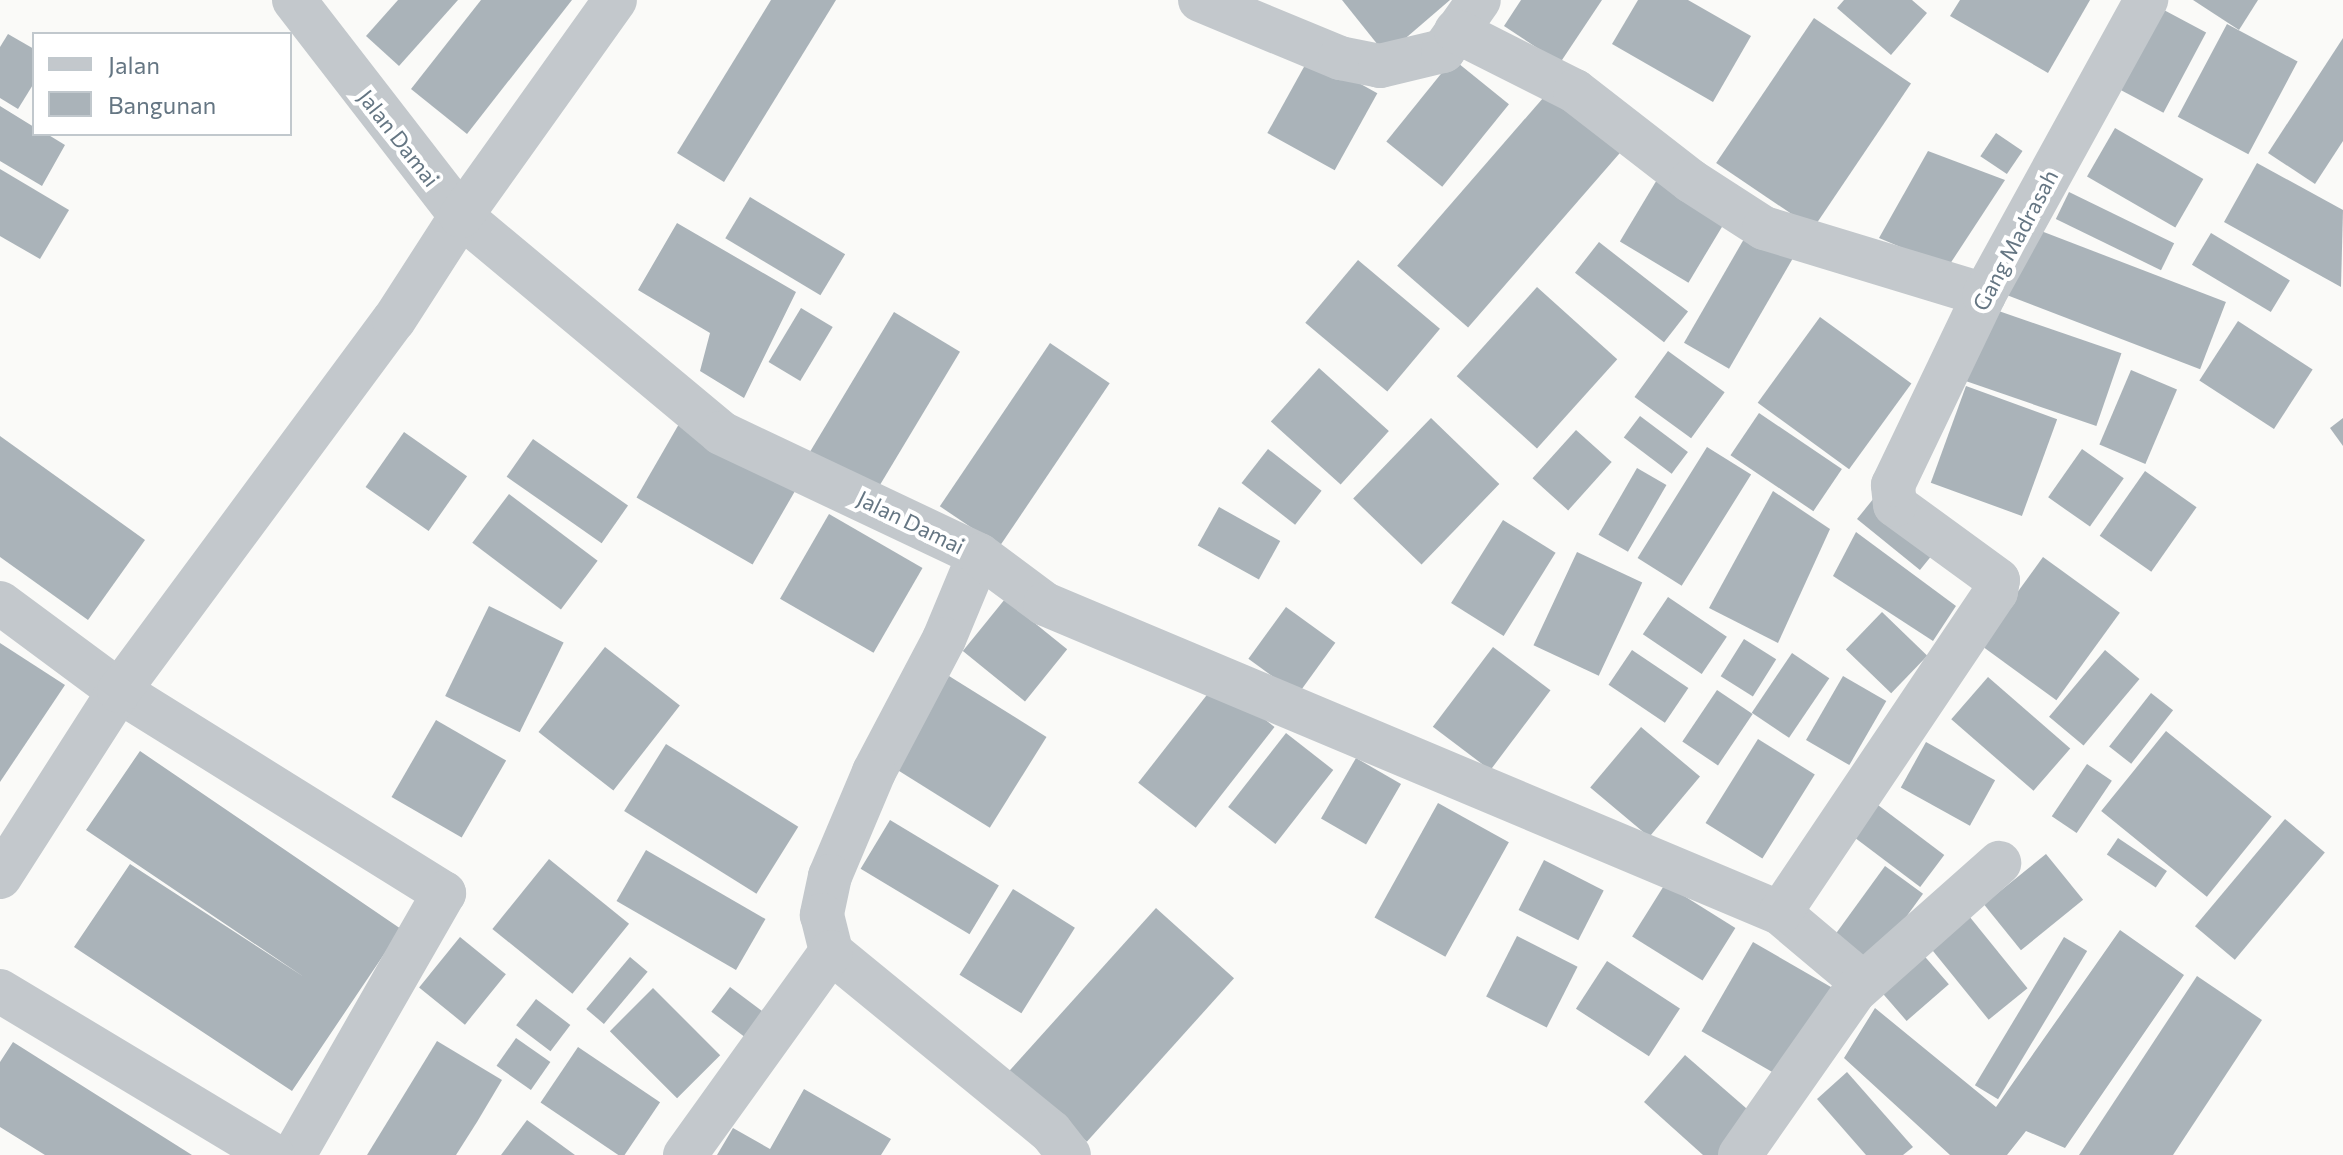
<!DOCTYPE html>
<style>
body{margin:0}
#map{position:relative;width:2343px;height:1155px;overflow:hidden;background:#fafaf8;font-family:Commissioner,sans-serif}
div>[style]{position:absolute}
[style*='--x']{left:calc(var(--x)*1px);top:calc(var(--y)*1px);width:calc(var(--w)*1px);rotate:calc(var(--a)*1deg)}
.building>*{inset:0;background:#aab3b9;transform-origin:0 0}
.minor>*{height:44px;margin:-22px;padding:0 22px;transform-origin:22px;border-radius:22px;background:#c3c8cc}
span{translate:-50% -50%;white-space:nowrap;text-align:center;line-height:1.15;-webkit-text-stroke:8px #fff;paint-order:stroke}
.street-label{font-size:22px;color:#657683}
.legend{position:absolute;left:32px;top:32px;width:260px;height:104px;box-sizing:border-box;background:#fff;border:2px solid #c1c8cd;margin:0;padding:10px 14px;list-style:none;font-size:24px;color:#657683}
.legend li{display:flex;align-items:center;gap:16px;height:40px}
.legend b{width:40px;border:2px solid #c1c8cd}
</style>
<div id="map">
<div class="building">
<i style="clip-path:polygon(398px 0,458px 0,399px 66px,366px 36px)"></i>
<i style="clip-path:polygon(481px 0,572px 0,467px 134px,411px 89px)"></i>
<i style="clip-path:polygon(771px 0,836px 0,724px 182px,677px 153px)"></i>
<i style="clip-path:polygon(1342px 0,1450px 0,1386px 55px)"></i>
<i style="clip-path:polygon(1521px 0,1602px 0,1560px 63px,1504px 26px)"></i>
<i style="clip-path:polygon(1638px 0,1688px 0,1751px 36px,1713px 102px,1612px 44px)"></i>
<i style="clip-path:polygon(1844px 0,1912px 0,1927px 13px,1891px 55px,1837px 8px)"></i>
<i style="clip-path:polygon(1960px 0,2090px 0,2048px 73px,1950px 16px)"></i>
<i style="clip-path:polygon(2193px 0,2258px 0,2239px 30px)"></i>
<i style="left:2147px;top:1px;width:67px;height:91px;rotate:28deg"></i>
<i style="left:1814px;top:18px;width:117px;height:175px;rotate:34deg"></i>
<i style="left:2227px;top:24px;width:80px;height:105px;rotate:28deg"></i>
<i style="clip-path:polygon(8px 34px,34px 49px,34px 83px,18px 109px,0 98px,0 47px)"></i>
<i style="clip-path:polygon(2343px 38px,2343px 141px,2315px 184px,2268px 153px)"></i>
<i style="left:1310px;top:56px;width:77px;height:88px;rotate:29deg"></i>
<i style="left:1453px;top:59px;width:72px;height:106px;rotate:39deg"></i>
<i style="left:1550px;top:90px;width:94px;height:233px;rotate:41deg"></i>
<i style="clip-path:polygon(0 106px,34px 127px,34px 134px,47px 134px,65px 145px,42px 186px,0 161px)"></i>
<i style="left:2115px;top:128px;width:102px;height:56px;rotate:30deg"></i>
<i style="left:1996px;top:133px;width:32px;height:28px;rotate:34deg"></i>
<i style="clip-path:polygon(1928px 151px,2005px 180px,1948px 267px,1879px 238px)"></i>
<i style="clip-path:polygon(2257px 163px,2343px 210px,2341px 287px,2224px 222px)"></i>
<i style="clip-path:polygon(0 169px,69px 210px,40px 259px,0 236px)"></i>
<i style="left:1658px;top:178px;width:80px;height:74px;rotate:31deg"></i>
<i style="left:2069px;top:192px;width:117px;height:30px;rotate:26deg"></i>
<i style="left:750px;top:197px;width:111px;height:48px;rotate:31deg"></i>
<i style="clip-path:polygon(677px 223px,796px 292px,744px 398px,700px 371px,710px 333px,638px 290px)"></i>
<i style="left:2028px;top:226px;width:212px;height:72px;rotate:21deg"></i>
<i style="left:1748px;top:232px;width:52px;height:128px;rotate:30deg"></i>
<i style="left:2211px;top:233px;width:92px;height:37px;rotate:31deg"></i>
<i style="left:1599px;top:242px;width:113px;height:39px;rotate:38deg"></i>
<i style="left:1358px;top:260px;width:107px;height:82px;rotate:40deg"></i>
<i style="left:1537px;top:287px;width:108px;height:120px;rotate:42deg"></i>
<i style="left:801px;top:308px;width:37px;height:63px;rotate:31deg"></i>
<i style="left:1990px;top:308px;width:139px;height:77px;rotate:19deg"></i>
<i style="left:894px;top:312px;width:77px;height:166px;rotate:31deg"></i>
<i style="left:1820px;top:317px;width:113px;height:106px;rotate:36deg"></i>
<i style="left:2238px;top:321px;width:89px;height:71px;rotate:33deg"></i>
<i style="left:1050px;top:343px;width:72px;height:197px;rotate:34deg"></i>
<i style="left:1668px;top:351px;width:70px;height:57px;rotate:36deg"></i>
<i style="left:1319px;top:368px;width:94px;height:72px;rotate:42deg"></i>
<i style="left:2131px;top:370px;width:50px;height:81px;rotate:23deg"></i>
<i style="left:1966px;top:386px;width:97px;height:103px;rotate:20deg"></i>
<i style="left:1759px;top:413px;width:100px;height:51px;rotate:34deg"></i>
<i style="left:1640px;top:416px;width:60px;height:27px;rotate:37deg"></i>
<i style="left:683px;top:417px;width:134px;height:93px;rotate:30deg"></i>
<i style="left:1431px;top:418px;width:95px;height:112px;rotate:44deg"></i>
<i style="clip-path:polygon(2343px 418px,2343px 446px,2330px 428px)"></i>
<i style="left:1576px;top:430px;width:48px;height:65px;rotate:42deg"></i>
<i style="left:404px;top:432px;width:77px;height:67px;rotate:35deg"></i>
<i style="clip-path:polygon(0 436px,145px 540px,88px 620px,0 557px)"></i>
<i style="left:533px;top:439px;width:116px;height:46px;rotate:35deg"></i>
<i style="left:1707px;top:447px;width:52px;height:131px;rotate:32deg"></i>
<i style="left:1268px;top:449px;width:68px;height:43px;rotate:38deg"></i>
<i style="left:2082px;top:449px;width:51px;height:59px;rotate:35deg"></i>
<i style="left:1637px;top:468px;width:34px;height:77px;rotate:30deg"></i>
<i style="left:2145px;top:471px;width:63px;height:79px;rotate:35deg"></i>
<i style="clip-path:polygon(1773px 491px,1830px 529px,1778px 643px,1709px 608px)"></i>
<i style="left:509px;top:494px;width:111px;height:61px;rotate:37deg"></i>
<i style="left:1874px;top:498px;width:81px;height:27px;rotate:39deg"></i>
<i style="left:1219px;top:507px;width:70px;height:44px;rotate:29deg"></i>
<i style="left:829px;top:514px;width:108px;height:98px;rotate:30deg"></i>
<i style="left:1503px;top:520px;width:62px;height:98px;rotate:32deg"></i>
<i style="clip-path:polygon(1856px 532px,1956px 606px,1933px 641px,1833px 576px)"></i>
<i style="left:1577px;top:552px;width:72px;height:103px;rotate:25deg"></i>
<i style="left:2043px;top:557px;width:95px;height:108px;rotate:36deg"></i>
<i style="left:1668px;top:597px;width:71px;height:45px;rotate:34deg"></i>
<i style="left:1005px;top:599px;width:80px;height:67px;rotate:39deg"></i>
<i style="left:489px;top:606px;width:83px;height:100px;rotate:26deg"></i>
<i style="left:1286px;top:607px;width:61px;height:64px;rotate:36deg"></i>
<i style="left:1882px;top:612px;width:63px;height:52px;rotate:44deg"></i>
<i style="left:1744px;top:639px;width:38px;height:44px;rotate:32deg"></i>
<i style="clip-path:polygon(0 643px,65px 685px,0 782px)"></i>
<i style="left:605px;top:647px;width:95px;height:108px;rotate:38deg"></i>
<i style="left:1493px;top:647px;width:72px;height:100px;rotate:37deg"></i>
<i style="left:1632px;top:650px;width:68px;height:42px;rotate:34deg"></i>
<i style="left:2105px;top:650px;width:45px;height:87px;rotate:40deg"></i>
<i style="left:1792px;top:653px;width:45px;height:72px;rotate:34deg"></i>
<i style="left:949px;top:676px;width:115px;height:107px;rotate:32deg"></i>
<i style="left:1843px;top:676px;width:50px;height:74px;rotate:30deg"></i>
<i style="left:1988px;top:677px;width:109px;height:56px;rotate:41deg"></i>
<i style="left:1217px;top:682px;width:73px;height:128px;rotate:38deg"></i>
<i style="left:1717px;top:690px;width:43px;height:62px;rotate:34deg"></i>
<i style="left:2151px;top:693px;width:28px;height:68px;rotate:38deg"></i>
<i style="left:436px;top:720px;width:81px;height:89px;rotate:30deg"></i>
<i style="left:1641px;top:727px;width:77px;height:79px;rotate:40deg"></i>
<i style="left:2166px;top:731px;width:136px;height:103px;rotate:39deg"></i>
<i style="left:1286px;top:733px;width:60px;height:94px;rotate:38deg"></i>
<i style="left:1758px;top:739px;width:67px;height:99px;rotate:32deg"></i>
<i style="left:1926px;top:742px;width:79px;height:52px;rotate:29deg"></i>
<i style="left:666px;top:744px;width:156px;height:79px;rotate:32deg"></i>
<i style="clip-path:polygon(140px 751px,401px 929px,292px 1091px,74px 947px,130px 864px,304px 977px,86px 830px)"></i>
<i style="left:1356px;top:758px;width:52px;height:70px;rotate:30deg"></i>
<i style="left:2087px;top:764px;width:30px;height:63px;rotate:34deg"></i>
<i style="left:1870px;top:799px;width:93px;height:40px;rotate:37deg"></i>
<i style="left:1438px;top:803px;width:81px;height:131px;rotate:29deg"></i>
<i style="left:2285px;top:819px;width:52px;height:140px;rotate:40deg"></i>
<i style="left:890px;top:820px;width:127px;height:57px;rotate:31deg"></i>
<i style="left:2118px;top:838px;width:59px;height:20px;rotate:34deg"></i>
<i style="left:646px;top:850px;width:138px;height:59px;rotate:30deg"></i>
<i style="left:2046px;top:854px;width:59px;height:80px;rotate:51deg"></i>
<i style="left:549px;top:859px;width:103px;height:90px;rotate:39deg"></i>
<i style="left:1544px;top:860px;width:67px;height:56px;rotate:27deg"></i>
<i style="left:1885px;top:866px;width:47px;height:93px;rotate:36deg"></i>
<i style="left:1665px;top:884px;width:83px;height:62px;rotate:32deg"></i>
<i style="left:1013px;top:889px;width:73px;height:101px;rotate:32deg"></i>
<i style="left:1156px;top:908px;width:105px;height:220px;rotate:42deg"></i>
<i style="left:1969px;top:916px;width:93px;height:50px;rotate:51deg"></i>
<i style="clip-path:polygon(2120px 930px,2184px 975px,2065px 1148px,2026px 1131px,2007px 1155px,1950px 1155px,1844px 1058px,1875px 1008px,1996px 1107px)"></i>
<i style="left:1517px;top:936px;width:68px;height:68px;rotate:27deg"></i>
<i style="left:460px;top:937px;width:59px;height:65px;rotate:39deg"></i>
<i style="left:2064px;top:937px;width:27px;height:173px;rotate:31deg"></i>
<i style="left:1753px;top:942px;width:91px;height:103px;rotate:30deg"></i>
<i style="left:1920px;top:951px;width:44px;height:56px;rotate:49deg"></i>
<i style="left:630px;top:957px;width:23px;height:68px;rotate:40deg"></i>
<i style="left:1607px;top:961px;width:87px;height:57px;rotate:33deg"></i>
<i style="clip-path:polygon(2197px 976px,2262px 1020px,2173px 1155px,2079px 1155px)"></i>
<i style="left:730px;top:987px;width:48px;height:31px;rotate:37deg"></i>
<i style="left:653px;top:988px;width:95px;height:61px;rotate:45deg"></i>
<i style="left:536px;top:999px;width:43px;height:33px;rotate:37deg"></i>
<i style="left:516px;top:1038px;width:42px;height:34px;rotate:35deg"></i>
<i style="clip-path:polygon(437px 1041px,502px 1080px,477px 1122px,456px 1155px,367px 1155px)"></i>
<i style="clip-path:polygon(13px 1042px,100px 1097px,192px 1155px,45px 1155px,0 1127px,0 1062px)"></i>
<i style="left:578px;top:1047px;width:99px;height:67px;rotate:34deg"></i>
<i style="clip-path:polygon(1685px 1055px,1754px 1115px,1719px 1155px,1703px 1155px,1644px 1102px)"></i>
<i style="clip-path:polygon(1847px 1072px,1913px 1147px,1903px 1155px,1866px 1155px,1817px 1099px)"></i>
<i style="clip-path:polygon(804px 1089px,891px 1139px,881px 1155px,717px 1155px,733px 1128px,770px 1149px)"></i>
<i style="clip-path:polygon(527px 1120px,575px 1155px,501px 1155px)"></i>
</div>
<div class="minor">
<i style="--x:294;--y:0;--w:273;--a:52.3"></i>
<i style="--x:461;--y:216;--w:339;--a:39.8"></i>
<i style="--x:721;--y:433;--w:285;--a:25.3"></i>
<i style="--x:979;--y:555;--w:91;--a:112.6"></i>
<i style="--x:944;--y:639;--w:150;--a:117.8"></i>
<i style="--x:874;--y:772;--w:113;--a:112.9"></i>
<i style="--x:830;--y:876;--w:40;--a:102"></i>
<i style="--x:822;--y:915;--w:38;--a:76"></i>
<i style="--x:831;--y:952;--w:284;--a:39.3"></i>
<i style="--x:1051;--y:1132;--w:29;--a:52"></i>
<i style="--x:1200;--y:0;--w:152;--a:22.5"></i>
<i style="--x:1340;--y:58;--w:41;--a:11.3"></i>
<i style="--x:1380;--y:66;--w:65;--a:-13.4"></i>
<i style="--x:1443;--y:51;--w:62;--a:-54.8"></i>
<i style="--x:1456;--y:31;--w:133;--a:26.8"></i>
<i style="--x:1575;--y:91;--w:147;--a:37.8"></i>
<i style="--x:1691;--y:181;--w:87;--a:32.8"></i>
<i style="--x:1764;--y:228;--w:230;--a:16.9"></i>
<i style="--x:979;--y:555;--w:82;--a:36.6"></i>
<i style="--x:1045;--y:604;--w:797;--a:22.8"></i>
<i style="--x:0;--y:603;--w:148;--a:36.5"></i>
<i style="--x:119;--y:691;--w:383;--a:31.9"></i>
<i style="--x:444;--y:893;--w:302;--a:119.8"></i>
<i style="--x:0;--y:877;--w:221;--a:-57.4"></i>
<i style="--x:119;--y:691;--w:462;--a:-53.5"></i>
<i style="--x:394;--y:320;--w:124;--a:-57.2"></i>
<i style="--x:461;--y:216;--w:265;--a:-54.5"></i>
<i style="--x:1863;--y:983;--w:109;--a:-139.9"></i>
<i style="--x:1780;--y:913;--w:387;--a:-56.1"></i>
<i style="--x:1996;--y:592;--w:12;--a:-81"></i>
<i style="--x:1998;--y:580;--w:127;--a:-143.9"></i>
<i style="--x:1895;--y:505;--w:20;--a:-96"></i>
<i style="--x:1893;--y:485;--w:211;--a:-64.4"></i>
<i style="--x:1984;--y:295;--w:337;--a:-61.2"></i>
<i style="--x:0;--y:991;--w:318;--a:31"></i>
<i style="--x:685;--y:1155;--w:250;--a:-54.3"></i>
<i style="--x:1740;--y:1155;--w:200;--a:-55"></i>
<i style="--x:1855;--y:991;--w:193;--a:-41.6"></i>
</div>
<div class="street-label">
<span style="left:399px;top:138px;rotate:52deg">Jalan Damai</span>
<span style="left:2015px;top:240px;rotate:-62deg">Gang Madrasah</span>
<span style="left:911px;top:522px;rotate:26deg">Jalan Damai</span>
</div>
<ul class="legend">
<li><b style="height:10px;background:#c3c8cc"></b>Jalan</li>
<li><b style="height:22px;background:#aab3b9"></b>Bangunan</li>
</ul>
</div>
